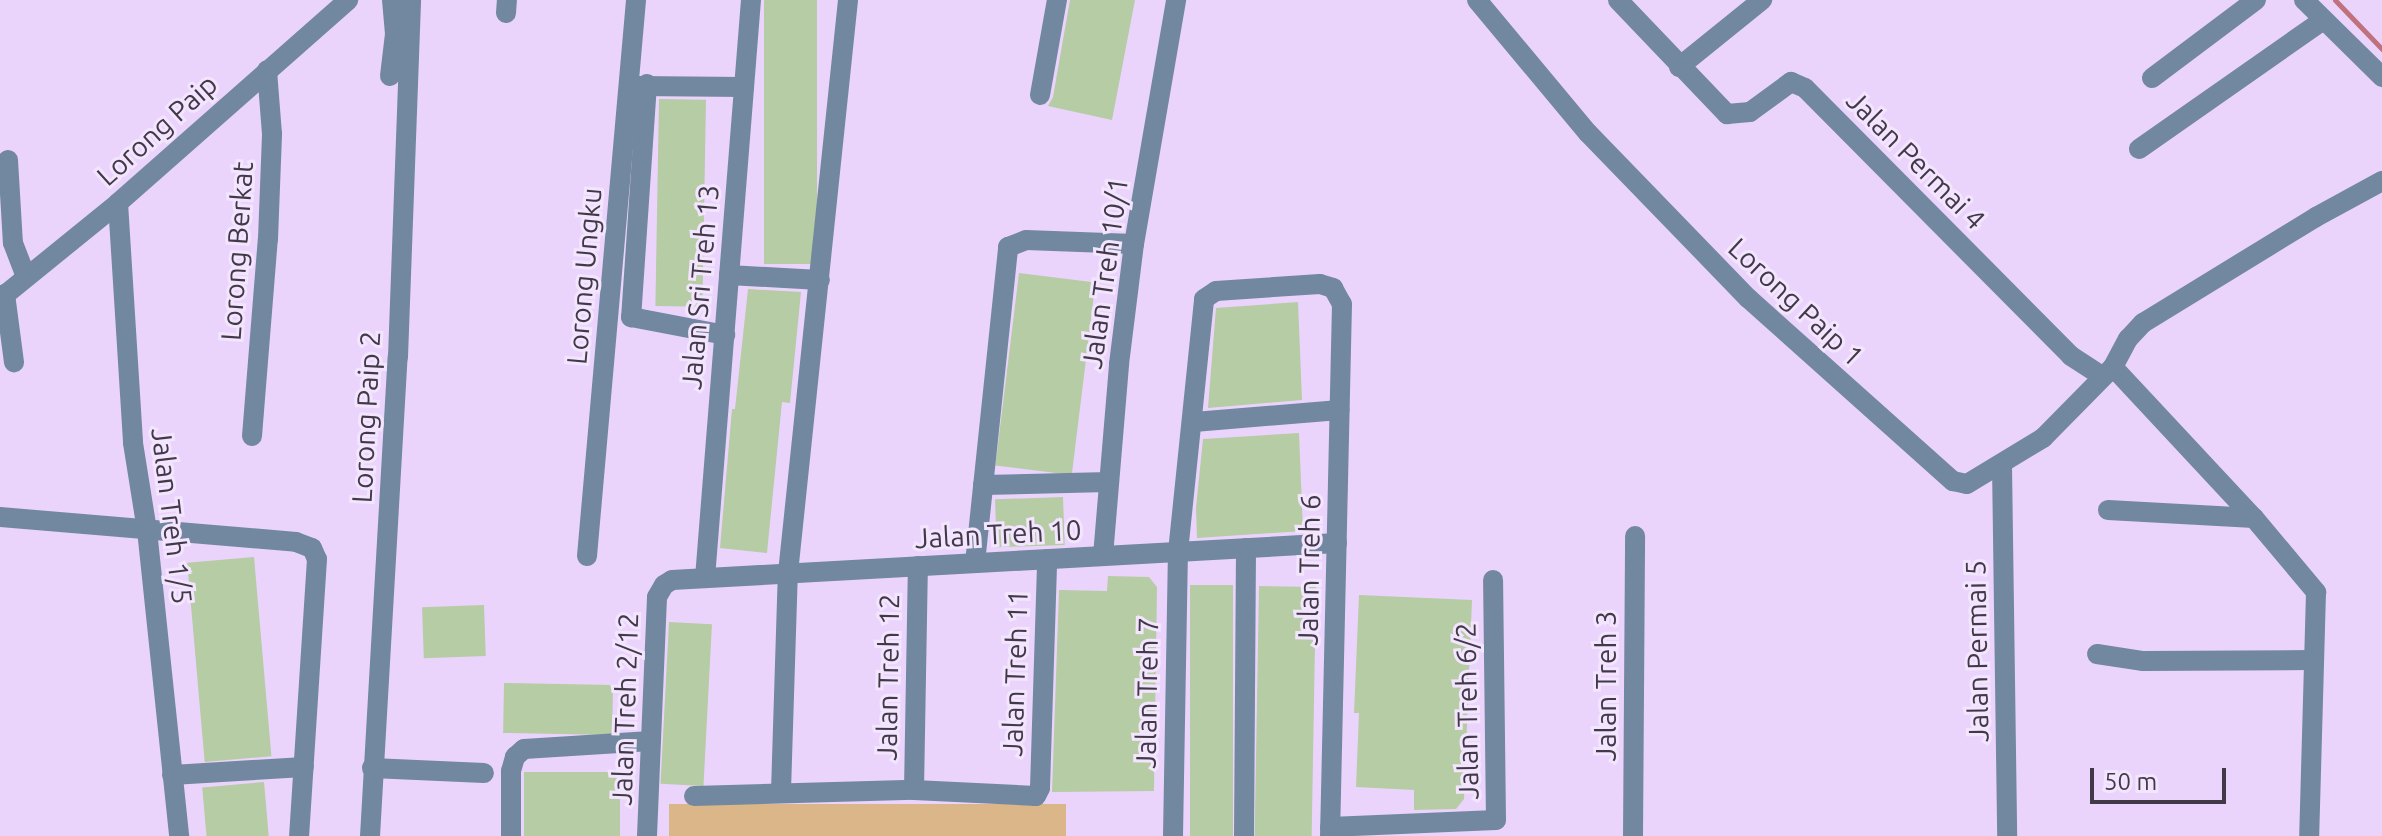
<!DOCTYPE html>
<style>
body{margin:0}
#map{position:relative;width:2382px;height:836px;overflow:hidden;background:#ebd4fc;font-family:Ubuntu,sans-serif}
div>[style]{position:absolute}
[style*='--x']{left:calc(var(--x)*1px);top:calc(var(--y)*1px);width:calc(var(--w)*1px);rotate:calc(var(--a)*1deg)}
.green>*{inset:0;background:#dbb689;transform-origin:0 0}
.stream>*{height:5px;margin:-2.5px;padding:0 2.5px;transform-origin:2.5px;border-radius:2.5px;background:#bf727d}
.building>*{inset:0;background:#b6cca4;transform-origin:0 0}
.minor>*{height:20px;margin:-10px;padding:0 10px;transform-origin:10px;border-radius:10px;background:#7288a0}
span{translate:-50% -50%;white-space:nowrap;text-align:center;line-height:1.15;-webkit-text-stroke:6px #f3e5fe;paint-order:stroke}
.street-label{font-size:28px;color:#413848}
.scale{position:absolute;left:2090px;top:768px;width:136px;height:36px;box-sizing:border-box;border:4px solid #413848;border-top:0;padding-left:10px;font-size:24px;line-height:28px;white-space:nowrap;color:#413848;-webkit-text-stroke:6px #f3e5fe;paint-order:stroke}
</style>
<div id="map">
<div class="green">
<i style="left:669px;top:804px;width:397px;height:32px"></i>
</div>
<div class="stream">
<i style="--x:2335;--y:0;--w:68;--a:46.2"></i>
</div>
<div class="building">
<i style="left:764px;top:0;width:53px;height:264px"></i>
<i style="clip-path:polygon(1070px 0,1135px 0,1112px 120px,1048px 106px,1053px 97px)"></i>
<i style="left:659px;top:99px;width:47px;height:207px;rotate:1deg"></i>
<i style="left:1019px;top:273px;width:77px;height:194px;rotate:7deg"></i>
<i style="clip-path:polygon(748px 289px,801px 292px,790px 403px,782px 402px,767px 553px,720px 548px,732px 409px,735px 409px)"></i>
<i style="clip-path:polygon(1298px 302px,1302px 400px,1208px 408px,1216px 308px)"></i>
<i style="clip-path:polygon(1299px 433px,1303px 531px,1197px 538px,1196px 508px,1203px 439px)"></i>
<i style="left:1063px;top:497px;width:48px;height:68px;rotate:88deg"></i>
<i style="left:254px;top:557px;width:200px;height:67px;rotate:85deg"></i>
<i style="clip-path:polygon(1108px 576px,1149px 577px,1157px 587px,1154px 791px,1052px 792px,1059px 590px,1107px 591px)"></i>
<i style="left:1190px;top:585px;width:43px;height:251px"></i>
<i style="left:1259px;top:586px;width:57px;height:250px;rotate:1deg"></i>
<i style="clip-path:polygon(1359px 595px,1472px 600px,1464px 799px,1456px 809px,1414px 810px,1414px 790px,1356px 787px,1359px 713px,1354px 713px)"></i>
<i style="left:484px;top:605px;width:51px;height:62px;rotate:88deg"></i>
<i style="left:669px;top:622px;width:43px;height:162px;rotate:3deg"></i>
<i style="left:504px;top:683px;width:109px;height:50px;rotate:1deg"></i>
<i style="left:524px;top:772px;width:96px;height:64px"></i>
<i style="left:264px;top:782px;width:54px;height:62px;rotate:85deg"></i>
</div>
<div class="minor">
<i style="--x:1477;--y:0;--w:173;--a:50.2"></i>
<i style="--x:1588;--y:133;--w:230;--a:45.9"></i>
<i style="--x:1748;--y:298;--w:275;--a:41.8"></i>
<i style="--x:1953;--y:481;--w:14;--a:12"></i>
<i style="--x:1967;--y:484;--w:89;--a:-31.2"></i>
<i style="--x:2043;--y:438;--w:100;--a:-45.4"></i>
<i style="--x:2113;--y:367;--w:32;--a:-62"></i>
<i style="--x:2128;--y:339;--w:22;--a:-47"></i>
<i style="--x:2143;--y:323;--w:203;--a:-31.5"></i>
<i style="--x:2316;--y:217;--w:75;--a:-28.6"></i>
<i style="--x:1618;--y:0;--w:158;--a:46.3"></i>
<i style="--x:1727;--y:114;--w:23;--a:-5"></i>
<i style="--x:1750;--y:112;--w:51;--a:-36.2"></i>
<i style="--x:1791;--y:82;--w:15;--a:23"></i>
<i style="--x:1805;--y:88;--w:378;--a:45.2"></i>
<i style="--x:2071;--y:356;--w:37;--a:33"></i>
<i style="--x:2304;--y:0;--w:110;--a:44.6"></i>
<i style="--x:506;--y:13;--w:13;--a:-86"></i>
<i style="--x:1679;--y:67;--w:107;--a:-38.9"></i>
<i style="--x:390;--y:76;--w:42;--a:-83.2"></i>
<i style="--x:395;--y:34;--w:34;--a:-95"></i>
<i style="--x:2152;--y:78;--w:130;--a:-36.9"></i>
<i style="--x:647;--y:84;--w:234;--a:93.9"></i>
<i style="--x:631;--y:317;--w:96;--a:10.8"></i>
<i style="--x:636;--y:86;--w:108;--a:0.5"></i>
<i style="--x:1040;--y:95;--w:97;--a:-79.9"></i>
<i style="--x:2139;--y:149;--w:225;--a:-35"></i>
<i style="--x:8;--y:160;--w:83;--a:86.6"></i>
<i style="--x:13;--y:243;--w:36;--a:69"></i>
<i style="--x:118;--y:203;--w:240;--a:86.4"></i>
<i style="--x:133;--y:443;--w:88;--a:80.9"></i>
<i style="--x:147;--y:530;--w:308;--a:84"></i>
<i style="--x:729;--y:275;--w:91;--a:3.1"></i>
<i style="--x:5;--y:294;--w:69;--a:82.5"></i>
<i style="--x:0;--y:299;--w:152;--a:-39.1"></i>
<i style="--x:118;--y:203;--w:307;--a:-41.4"></i>
<i style="--x:2113;--y:367;--w:207;--a:47"></i>
<i style="--x:2254;--y:518;--w:97;--a:50"></i>
<i style="--x:2316;--y:592;--w:244;--a:91.6"></i>
<i style="--x:1194;--y:422;--w:146;--a:-4.7"></i>
<i style="--x:252;--y:436;--w:198;--a:-85.4"></i>
<i style="--x:268;--y:239;--w:105;--a:-87.8"></i>
<i style="--x:272;--y:134;--w:64;--a:-94.5"></i>
<i style="--x:2002;--y:465;--w:371;--a:89.2"></i>
<i style="--x:983;--y:485;--w:126;--a:-1.4"></i>
<i style="--x:2108;--y:510;--w:146;--a:3.1"></i>
<i style="--x:0;--y:517;--w:297;--a:4.8"></i>
<i style="--x:296;--y:542;--w:17;--a:21"></i>
<i style="--x:312;--y:548;--w:12;--a:66"></i>
<i style="--x:317;--y:559;--w:278;--a:93.7"></i>
<i style="--x:587;--y:556;--w:558;--a:-84.96"></i>
<i style="--x:1103;--y:556;--w:193;--a:-85.2"></i>
<i style="--x:1119;--y:364;--w:121;--a:-82.9"></i>
<i style="--x:1134;--y:244;--w:248;--a:-80.2"></i>
<i style="--x:975;--y:563;--w:318;--a:-84"></i>
<i style="--x:1008;--y:247;--w:19;--a:-21"></i>
<i style="--x:1026;--y:240;--w:108;--a:2.1"></i>
<i style="--x:705;--y:578;--w:580;--a:-85.45"></i>
<i style="--x:2097;--y:654;--w:47;--a:8.7"></i>
<i style="--x:2143;--y:661;--w:169;--a:-0.3"></i>
<i style="--x:372;--y:768;--w:112;--a:2.6"></i>
<i style="--x:172;--y:775;--w:132;--a:-3.5"></i>
<i style="--x:914;--y:790;--w:224;--a:-89"></i>
<i style="--x:781;--y:791;--w:218;--a:-88.2"></i>
<i style="--x:788;--y:573;--w:576;--a:-84.02"></i>
<i style="--x:694;--y:796;--w:220;--a:-1.6"></i>
<i style="--x:914;--y:790;--w:122;--a:2.8"></i>
<i style="--x:1036;--y:796;--w:9;--a:-63"></i>
<i style="--x:1040;--y:788;--w:229;--a:-88.2"></i>
<i style="--x:1330;--y:827;--w:166;--a:-2.4"></i>
<i style="--x:1496;--y:820;--w:240;--a:-90.7"></i>
<i style="--x:370;--y:836;--w:480;--a:-86.7"></i>
<i style="--x:398;--y:357;--w:357;--a:-87.9"></i>
<i style="--x:511;--y:836;--w:65;--a:-90"></i>
<i style="--x:511;--y:771;--w:15;--a:-74"></i>
<i style="--x:515;--y:757;--w:12;--a:-42"></i>
<i style="--x:524;--y:749;--w:127;--a:-3.6"></i>
<i style="--x:647;--y:836;--w:239;--a:-87.6"></i>
<i style="--x:657;--y:597;--w:14;--a:-60"></i>
<i style="--x:664;--y:585;--w:9;--a:-32"></i>
<i style="--x:672;--y:580;--w:666;--a:-3.18"></i>
<i style="--x:1173;--y:836;--w:284;--a:-89"></i>
<i style="--x:1178;--y:552;--w:254;--a:-84.1"></i>
<i style="--x:1204;--y:299;--w:14;--a:-34"></i>
<i style="--x:1216;--y:291;--w:104;--a:-3.9"></i>
<i style="--x:1320;--y:284;--w:14;--a:17"></i>
<i style="--x:1333;--y:288;--w:18;--a:61"></i>
<i style="--x:1342;--y:304;--w:532;--a:91.29"></i>
<i style="--x:1244;--y:836;--w:288;--a:-89.6"></i>
<i style="--x:1633;--y:836;--w:300;--a:-89.6"></i>
</div>
<div class="street-label">
<span style="left:157px;top:130px;rotate:-42deg">Lorong Paip</span>
<span style="left:1916px;top:160px;rotate:45deg">Jalan Permai 4</span>
<span style="left:237px;top:251px;rotate:-86deg">Lorong Berkat</span>
<span style="left:1105px;top:273px;rotate:-82deg">Jalan Treh 10/1</span>
<span style="left:584px;top:276px;rotate:-85deg">Lorong Ungku</span>
<span style="left:700px;top:287px;rotate:-85deg">Jalan Sri Treh 13</span>
<span style="left:1796px;top:302px;rotate:43deg">Lorong Paip 1</span>
<span style="left:366px;top:417px;rotate:-87deg">Lorong Paip 2</span>
<span style="left:172px;top:516px;rotate:83deg">Jalan Treh 1/5</span>
<span style="left:998px;top:534px;rotate:-3deg">Jalan Treh 10</span>
<span style="left:1309px;top:570px;rotate:-89deg">Jalan Treh 6</span>
<span style="left:1977px;top:651px;rotate:-91deg">Jalan Permai 5</span>
<span style="left:1015px;top:673px;rotate:-88deg">Jalan Treh 11</span>
<span style="left:888px;top:677px;rotate:-89deg">Jalan Treh 12</span>
<span style="left:1606px;top:686px;rotate:-90deg">Jalan Treh 3</span>
<span style="left:1147px;top:693px;rotate:-89deg">Jalan Treh 7</span>
<span style="left:625px;top:709px;rotate:-88deg">Jalan Treh 2/12</span>
<span style="left:1467px;top:711px;rotate:-91deg">Jalan Treh 6/2</span>
</div>
<div class="scale">50 m</div>
</div>
